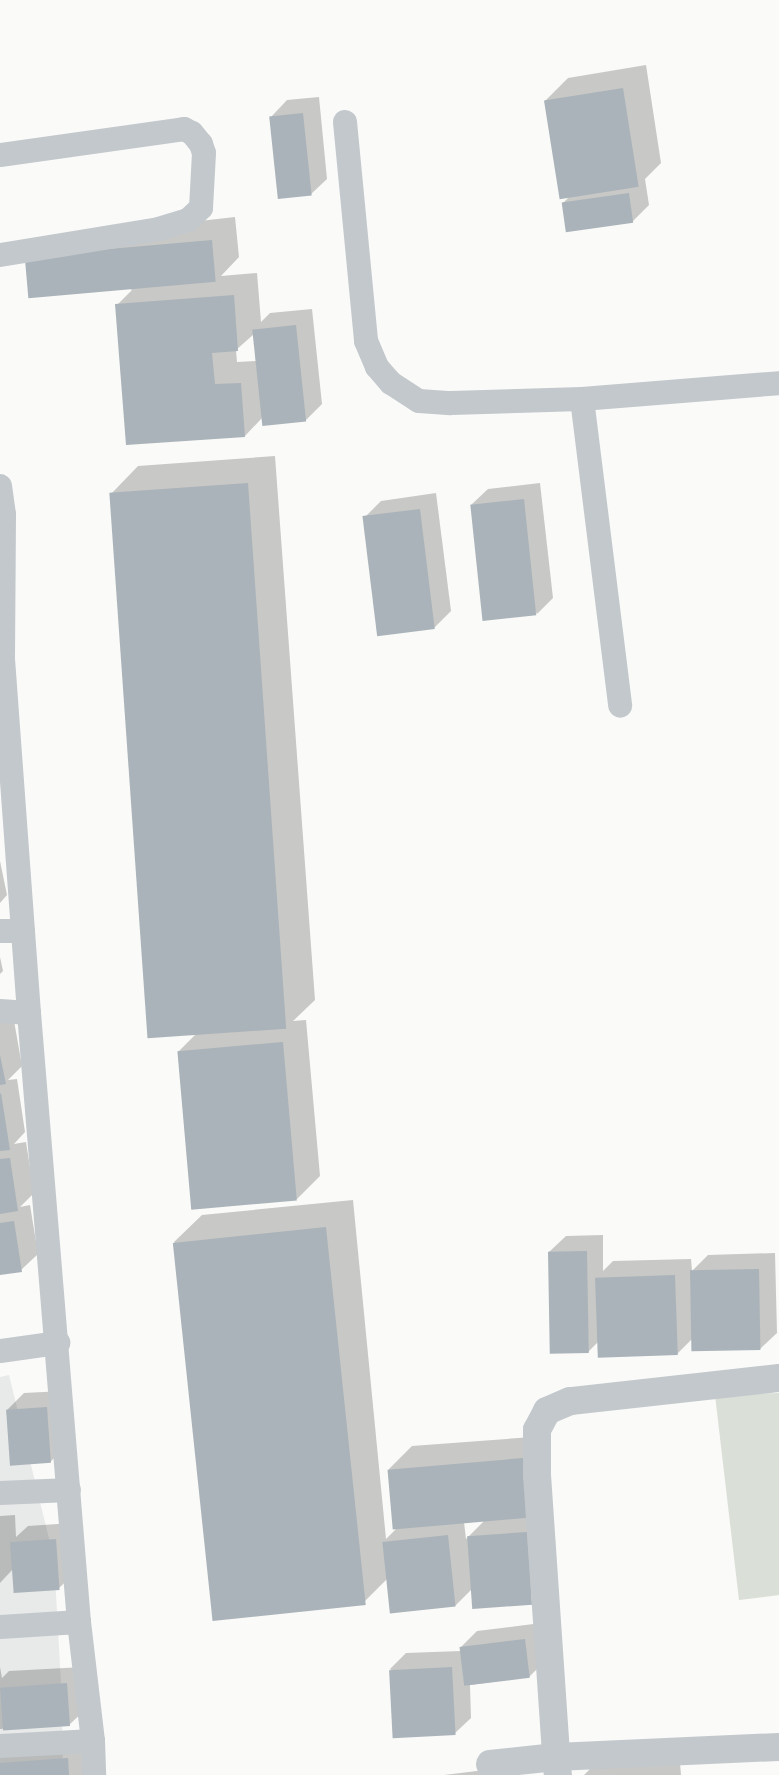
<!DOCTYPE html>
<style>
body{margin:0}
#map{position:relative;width:779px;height:1775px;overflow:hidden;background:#fafaf8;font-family:Helvetica,sans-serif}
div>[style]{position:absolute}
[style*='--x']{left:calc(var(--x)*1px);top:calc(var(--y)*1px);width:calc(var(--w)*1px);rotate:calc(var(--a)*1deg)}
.built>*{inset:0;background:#e8e9e9}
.green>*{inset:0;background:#dadfd7}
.shadow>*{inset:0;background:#0003}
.building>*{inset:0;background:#aab3b9;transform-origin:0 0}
.service>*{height:24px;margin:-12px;padding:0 12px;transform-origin:12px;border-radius:12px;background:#c3c8cc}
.minor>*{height:28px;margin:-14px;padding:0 14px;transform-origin:14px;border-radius:14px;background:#c3c8cc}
span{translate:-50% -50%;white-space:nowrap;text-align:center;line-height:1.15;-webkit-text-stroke:5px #fff;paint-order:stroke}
</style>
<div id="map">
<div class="built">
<i style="clip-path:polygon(9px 1375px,54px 1559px,62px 1701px,63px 1775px,0 1775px,0 1377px)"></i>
</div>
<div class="green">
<i style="clip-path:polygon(779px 1393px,779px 1595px,739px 1600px,715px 1395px)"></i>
</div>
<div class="shadow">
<i style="clip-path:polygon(646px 65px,661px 163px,645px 179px,649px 205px,633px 221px,563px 203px,569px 197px,545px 101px,568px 78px)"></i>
<i style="clip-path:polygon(319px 97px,327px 179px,310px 195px,271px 117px,287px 100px)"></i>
<i style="clip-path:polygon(evenodd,235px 217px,239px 257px,221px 276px,257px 273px,261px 322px,270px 313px,312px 309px,322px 404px,306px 420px,262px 418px,245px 436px,117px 305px,132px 290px,49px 238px,235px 217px,254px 334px,256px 361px,237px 362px,236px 350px,254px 334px)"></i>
<i style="clip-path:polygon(275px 456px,315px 1000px,293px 1021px,306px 1020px,320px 1176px,297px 1199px,192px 1209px,178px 1052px,196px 1034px,111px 494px,138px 466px)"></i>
<i style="clip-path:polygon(540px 483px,553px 598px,537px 614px,471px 505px,488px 489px)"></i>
<i style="clip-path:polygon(436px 493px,451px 611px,434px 628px,365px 517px,381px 501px)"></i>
<i style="clip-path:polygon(0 861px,7px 895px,0 903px)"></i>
<i style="clip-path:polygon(0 957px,3px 971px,0 974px)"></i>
<i style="clip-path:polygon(13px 1015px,22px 1066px,8px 1080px,17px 1079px,25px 1132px,14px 1144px,26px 1142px,34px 1193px,20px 1207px,30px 1205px,38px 1254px,21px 1270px,0 1274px,0 1017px)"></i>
<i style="clip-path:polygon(evenodd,353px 1200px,386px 1539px,398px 1527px,389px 1469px,412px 1446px,545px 1436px,548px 1587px,472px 1589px,455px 1606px,391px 1612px,387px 1579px,362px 1604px,174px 1242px,202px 1215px,353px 1200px,485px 1520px,466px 1539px,464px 1522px,485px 1520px)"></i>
<i style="clip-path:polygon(603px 1235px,603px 1271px,613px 1261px,691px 1259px,692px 1271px,708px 1255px,775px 1253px,777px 1333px,760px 1349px,693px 1338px,677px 1354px,598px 1342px,588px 1352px,549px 1252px,566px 1236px)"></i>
<i style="clip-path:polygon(63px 1391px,67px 1446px,50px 1462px,7px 1410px,24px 1393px)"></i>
<i style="clip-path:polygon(15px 1515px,16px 1537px,28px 1526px,72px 1523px,76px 1572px,59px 1588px,13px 1569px,0 1583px,0 1516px)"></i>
<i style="clip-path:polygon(541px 1623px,546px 1660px,529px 1677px,470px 1685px,471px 1718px,454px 1734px,390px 1669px,406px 1653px,461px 1651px,460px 1648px,477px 1631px)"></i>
<i style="clip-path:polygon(0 1667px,2px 1678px,9px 1671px,83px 1667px,86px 1709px,69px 1725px,0 1729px)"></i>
<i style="clip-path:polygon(84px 1742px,86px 1775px,0 1775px,0 1746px)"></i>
<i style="clip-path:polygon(679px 1751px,681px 1775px,584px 1775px,600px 1759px)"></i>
<i style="clip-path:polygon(485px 1770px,486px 1775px,444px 1775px)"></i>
</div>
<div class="building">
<i style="left:623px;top:88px;width:100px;height:80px;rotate:81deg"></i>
<i style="left:303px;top:113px;width:83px;height:34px;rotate:84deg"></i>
<i style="left:629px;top:193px;width:30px;height:68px;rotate:82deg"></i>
<i style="left:212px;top:240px;width:42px;height:188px;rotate:85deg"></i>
<i style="clip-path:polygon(234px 295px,238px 351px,212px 353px,215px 384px,241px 383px,245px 437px,126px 445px,115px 304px)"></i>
<i style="left:296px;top:325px;width:97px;height:44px;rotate:84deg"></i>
<i style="left:248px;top:483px;width:547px;height:139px;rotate:86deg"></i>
<i style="left:524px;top:499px;width:117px;height:54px;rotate:84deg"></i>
<i style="left:420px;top:509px;width:121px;height:58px;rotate:83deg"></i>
<i style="left:283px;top:1042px;width:159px;height:106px;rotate:85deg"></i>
<i style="clip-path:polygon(0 1055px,6px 1084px,0 1085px)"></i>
<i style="clip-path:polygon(1px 1093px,10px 1150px,0 1151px,0 1094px)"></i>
<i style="clip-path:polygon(10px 1158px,18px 1211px,0 1214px,0 1159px)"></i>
<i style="clip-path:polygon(14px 1221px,22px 1272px,0 1275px,0 1223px)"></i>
<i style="left:326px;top:1227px;width:380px;height:154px;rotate:84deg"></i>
<i style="left:587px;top:1251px;width:102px;height:39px;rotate:89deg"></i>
<i style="left:759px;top:1269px;width:81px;height:69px;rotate:89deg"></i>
<i style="left:675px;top:1275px;width:80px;height:80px;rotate:88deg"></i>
<i style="left:47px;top:1407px;width:56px;height:41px;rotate:86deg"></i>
<i style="left:523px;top:1458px;width:60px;height:136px;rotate:85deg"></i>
<i style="left:527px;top:1532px;width:73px;height:60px;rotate:86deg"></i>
<i style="left:448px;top:1535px;width:72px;height:66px;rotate:84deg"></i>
<i style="left:56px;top:1539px;width:51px;height:46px;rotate:86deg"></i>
<i style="left:525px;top:1639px;width:39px;height:66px;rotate:83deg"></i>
<i style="left:452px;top:1667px;width:68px;height:63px;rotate:87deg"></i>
<i style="left:67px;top:1683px;width:43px;height:67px;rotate:86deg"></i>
<i style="clip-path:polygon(68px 1758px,69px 1775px,0 1775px,0 1763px)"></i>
</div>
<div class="service">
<i style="--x:345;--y:122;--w:220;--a:84.5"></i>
<i style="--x:366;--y:341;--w:28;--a:67"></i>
<i style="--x:377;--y:367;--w:21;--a:49"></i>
<i style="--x:391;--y:383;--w:33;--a:33"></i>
<i style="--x:419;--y:401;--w:32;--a:4"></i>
<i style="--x:451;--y:403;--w:131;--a:-1.7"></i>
<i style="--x:582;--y:399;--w:198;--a:-4.6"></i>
<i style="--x:0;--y:155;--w:186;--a:-8"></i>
<i style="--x:184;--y:129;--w:9;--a:27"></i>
<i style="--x:192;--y:133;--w:14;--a:51"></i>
<i style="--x:201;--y:144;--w:9;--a:72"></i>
<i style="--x:204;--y:153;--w:55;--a:93.1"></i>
<i style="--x:201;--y:208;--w:18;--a:137"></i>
<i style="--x:188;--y:220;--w:30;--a:163"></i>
<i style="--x:159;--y:229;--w:161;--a:170.7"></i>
<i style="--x:582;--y:399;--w:309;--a:82.9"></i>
<i style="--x:0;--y:486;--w:29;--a:82"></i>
<i style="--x:0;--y:515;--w:4;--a:0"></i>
<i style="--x:4;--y:515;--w:144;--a:90.4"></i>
<i style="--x:3;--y:659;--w:355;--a:85.8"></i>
<i style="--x:29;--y:1013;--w:611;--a:85.31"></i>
<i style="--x:79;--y:1622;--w:120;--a:83.3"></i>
<i style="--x:93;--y:1741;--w:34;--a:88"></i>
<i style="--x:0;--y:931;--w:23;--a:0"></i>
<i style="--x:0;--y:1011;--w:29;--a:4"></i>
<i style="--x:0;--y:1351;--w:59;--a:-7.9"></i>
<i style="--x:0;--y:1493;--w:69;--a:-2.5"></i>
<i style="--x:0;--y:1627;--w:79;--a:-3.6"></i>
<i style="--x:0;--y:1746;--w:93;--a:-3.1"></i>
</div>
<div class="minor">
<i style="--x:779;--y:1378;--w:210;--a:173.7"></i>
<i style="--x:570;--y:1401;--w:25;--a:157"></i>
<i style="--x:547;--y:1411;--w:21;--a:118"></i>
<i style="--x:537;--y:1430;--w:45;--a:90"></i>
<i style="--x:537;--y:1475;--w:283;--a:86.1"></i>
<i style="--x:556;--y:1757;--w:223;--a:-2.6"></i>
<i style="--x:490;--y:1764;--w:66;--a:-6.1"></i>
<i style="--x:556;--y:1757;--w:18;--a:84"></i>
</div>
</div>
